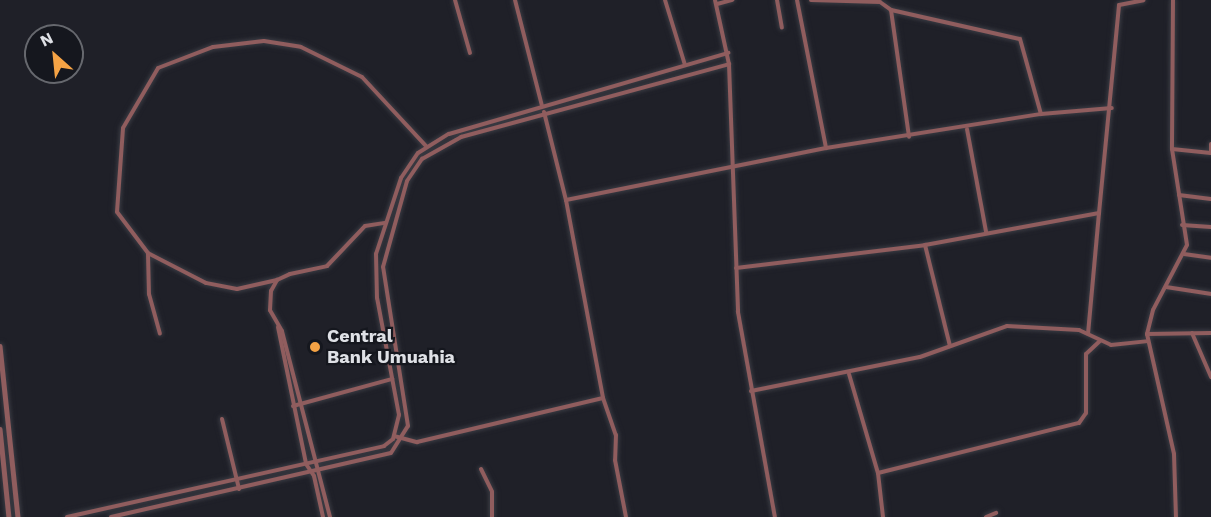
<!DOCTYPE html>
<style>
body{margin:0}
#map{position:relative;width:1211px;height:517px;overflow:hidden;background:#1f2028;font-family:"Work Sans",sans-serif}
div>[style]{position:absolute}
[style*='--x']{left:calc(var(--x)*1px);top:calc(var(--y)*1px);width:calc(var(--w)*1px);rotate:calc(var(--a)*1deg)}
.roads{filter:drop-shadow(0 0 2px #3a3b43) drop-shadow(0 0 2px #3a3b43)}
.minor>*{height:4px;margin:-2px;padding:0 2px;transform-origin:2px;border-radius:2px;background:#905d5e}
.tertiary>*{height:4.5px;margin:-2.25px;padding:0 2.25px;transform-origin:2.25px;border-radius:2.25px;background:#905d5e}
.dots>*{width:16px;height:16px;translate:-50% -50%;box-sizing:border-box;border:3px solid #15171e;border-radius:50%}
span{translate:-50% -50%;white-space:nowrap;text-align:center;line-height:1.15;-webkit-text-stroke:4.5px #15171e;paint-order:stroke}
.poi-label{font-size:18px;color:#dfe1e6;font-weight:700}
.left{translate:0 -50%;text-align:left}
.north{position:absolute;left:24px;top:24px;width:60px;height:60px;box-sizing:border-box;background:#15171e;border:2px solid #66686e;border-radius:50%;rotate:333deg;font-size:16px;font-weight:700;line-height:24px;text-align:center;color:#dfe1e6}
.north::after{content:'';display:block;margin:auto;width:21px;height:27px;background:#f5a345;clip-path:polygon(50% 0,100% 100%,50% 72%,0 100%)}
</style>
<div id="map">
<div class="roads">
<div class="minor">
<i style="--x:455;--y:0;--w:55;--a:74.2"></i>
<i style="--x:515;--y:0;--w:109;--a:75.7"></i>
<i style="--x:665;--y:0;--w:68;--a:72.9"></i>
<i style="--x:715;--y:0;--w:66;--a:77.7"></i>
<i style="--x:729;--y:64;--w:248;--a:87.9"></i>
<i style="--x:738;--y:312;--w:208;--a:79.8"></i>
<i style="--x:777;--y:0;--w:28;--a:80"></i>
<i style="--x:797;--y:0;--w:151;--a:78.9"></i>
<i style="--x:811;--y:0;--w:69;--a:1.7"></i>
<i style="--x:880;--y:2;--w:14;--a:36"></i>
<i style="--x:891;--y:10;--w:128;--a:81.9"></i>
<i style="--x:1173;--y:0;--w:149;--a:90.4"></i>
<i style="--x:1172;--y:149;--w:97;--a:81.1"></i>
<i style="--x:1187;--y:245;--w:73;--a:117.6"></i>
<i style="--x:1153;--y:310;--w:25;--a:104"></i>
<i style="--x:1147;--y:334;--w:123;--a:77.3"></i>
<i style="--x:1174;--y:454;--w:63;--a:88.2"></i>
<i style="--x:717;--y:4;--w:16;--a:-15"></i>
<i style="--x:891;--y:10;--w:132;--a:12.7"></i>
<i style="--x:1020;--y:39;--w:78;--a:74.4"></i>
<i style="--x:544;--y:112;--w:91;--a:76"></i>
<i style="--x:566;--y:200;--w:265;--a:-11.3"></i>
<i style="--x:826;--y:148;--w:218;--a:-9"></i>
<i style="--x:1041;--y:114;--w:71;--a:-4.8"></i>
<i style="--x:967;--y:129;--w:105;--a:79.5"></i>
<i style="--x:1172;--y:149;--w:39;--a:6"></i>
<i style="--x:1211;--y:153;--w:9;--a:-90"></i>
<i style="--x:1179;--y:195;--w:32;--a:7"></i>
<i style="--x:566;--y:200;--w:201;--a:79.4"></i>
<i style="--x:603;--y:398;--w:39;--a:71"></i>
<i style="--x:616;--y:435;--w:25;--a:92"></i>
<i style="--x:615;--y:460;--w:58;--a:79.1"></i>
<i style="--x:1099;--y:213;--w:209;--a:-84.5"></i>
<i style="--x:1119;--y:5;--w:25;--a:-11"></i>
<i style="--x:1182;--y:225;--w:29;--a:4"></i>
<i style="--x:925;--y:245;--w:177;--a:-10.4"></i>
<i style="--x:1099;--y:213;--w:121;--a:95.2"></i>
<i style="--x:148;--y:254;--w:40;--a:88.6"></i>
<i style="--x:149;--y:294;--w:41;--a:74.6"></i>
<i style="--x:1184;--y:254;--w:27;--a:8"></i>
<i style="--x:736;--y:268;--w:190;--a:-6.9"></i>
<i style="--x:925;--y:245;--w:104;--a:76.1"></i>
<i style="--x:277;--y:280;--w:41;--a:167.3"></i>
<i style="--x:237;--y:289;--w:32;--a:-169"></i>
<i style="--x:206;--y:283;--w:65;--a:-152.7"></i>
<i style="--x:148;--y:253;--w:51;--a:-127.1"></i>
<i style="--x:117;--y:212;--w:84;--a:-85.9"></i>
<i style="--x:123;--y:128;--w:69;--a:-59.7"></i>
<i style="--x:158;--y:68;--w:59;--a:-20.9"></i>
<i style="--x:213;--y:47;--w:51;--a:-6.7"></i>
<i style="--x:264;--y:41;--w:37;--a:9"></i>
<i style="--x:301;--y:47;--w:68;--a:26.2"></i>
<i style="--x:362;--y:77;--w:94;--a:47.2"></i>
<i style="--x:1166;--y:287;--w:46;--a:8.8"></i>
<i style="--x:278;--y:327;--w:140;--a:78.4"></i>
<i style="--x:306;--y:464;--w:14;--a:56"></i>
<i style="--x:314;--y:476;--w:42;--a:77.6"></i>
<i style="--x:1192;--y:333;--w:48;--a:66.6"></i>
<i style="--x:1147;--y:334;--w:64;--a:-0.9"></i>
<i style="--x:849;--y:374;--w:103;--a:73.7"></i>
<i style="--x:878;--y:473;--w:207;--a:-14"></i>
<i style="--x:1079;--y:423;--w:12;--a:-55"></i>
<i style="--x:1086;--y:413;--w:59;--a:-90"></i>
<i style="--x:1086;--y:354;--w:19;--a:-43"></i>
<i style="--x:751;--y:391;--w:172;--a:-11.4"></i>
<i style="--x:920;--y:357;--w:92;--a:-19.6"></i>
<i style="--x:1007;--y:326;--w:72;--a:3.2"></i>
<i style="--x:1079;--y:330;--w:35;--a:25"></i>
<i style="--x:1111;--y:345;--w:37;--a:-6"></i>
<i style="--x:293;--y:406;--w:103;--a:-15.3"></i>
<i style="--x:222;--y:419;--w:72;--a:76.3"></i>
<i style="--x:394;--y:436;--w:24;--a:15"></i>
<i style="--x:417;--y:442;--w:191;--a:-13.3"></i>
<i style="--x:481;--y:469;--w:25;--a:64"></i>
<i style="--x:492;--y:492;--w:25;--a:90"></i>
<i style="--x:878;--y:473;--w:44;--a:83.5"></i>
<i style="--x:67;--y:517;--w:325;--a:-12.6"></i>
<i style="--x:384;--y:446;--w:11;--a:-38"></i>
<i style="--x:393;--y:439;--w:25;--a:-76"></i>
<i style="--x:399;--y:415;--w:119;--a:-100.6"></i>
<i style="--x:377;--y:298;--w:44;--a:-91.3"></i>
<i style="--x:376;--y:254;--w:80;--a:-71.8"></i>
<i style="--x:401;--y:178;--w:30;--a:-56"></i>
<i style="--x:418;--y:153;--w:36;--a:-32"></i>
<i style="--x:449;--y:134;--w:291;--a:-16.2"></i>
<i style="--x:111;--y:517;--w:287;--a:-12.9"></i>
<i style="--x:391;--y:453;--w:32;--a:-58"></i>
<i style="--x:408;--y:426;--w:161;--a:-98.9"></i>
<i style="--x:383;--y:267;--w:89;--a:-74.4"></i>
<i style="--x:407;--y:181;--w:27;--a:-56"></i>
<i style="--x:422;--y:159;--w:45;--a:-29.4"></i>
<i style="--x:461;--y:137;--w:278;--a:-15.2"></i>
<i style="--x:330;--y:517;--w:192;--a:-104.5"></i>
<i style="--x:282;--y:331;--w:24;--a:-120"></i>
<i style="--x:270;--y:310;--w:19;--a:-87"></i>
<i style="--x:271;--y:291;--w:13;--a:-61"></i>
<i style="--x:277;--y:280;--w:14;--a:-25"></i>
<i style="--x:290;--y:274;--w:38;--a:-12"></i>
<i style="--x:327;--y:266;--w:55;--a:-46.5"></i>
<i style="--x:365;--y:226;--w:20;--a:-9"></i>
<i style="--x:986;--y:517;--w:11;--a:-22"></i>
</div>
<div class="tertiary">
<i style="--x:0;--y:346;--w:172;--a:84"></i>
<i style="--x:0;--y:429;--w:88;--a:84.2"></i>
</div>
</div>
<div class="dots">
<i style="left:315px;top:347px;background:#f5a345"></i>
</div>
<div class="poi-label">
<span class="left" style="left:327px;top:347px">Central<br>Bank Umuahia</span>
</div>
<div class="north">N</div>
</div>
